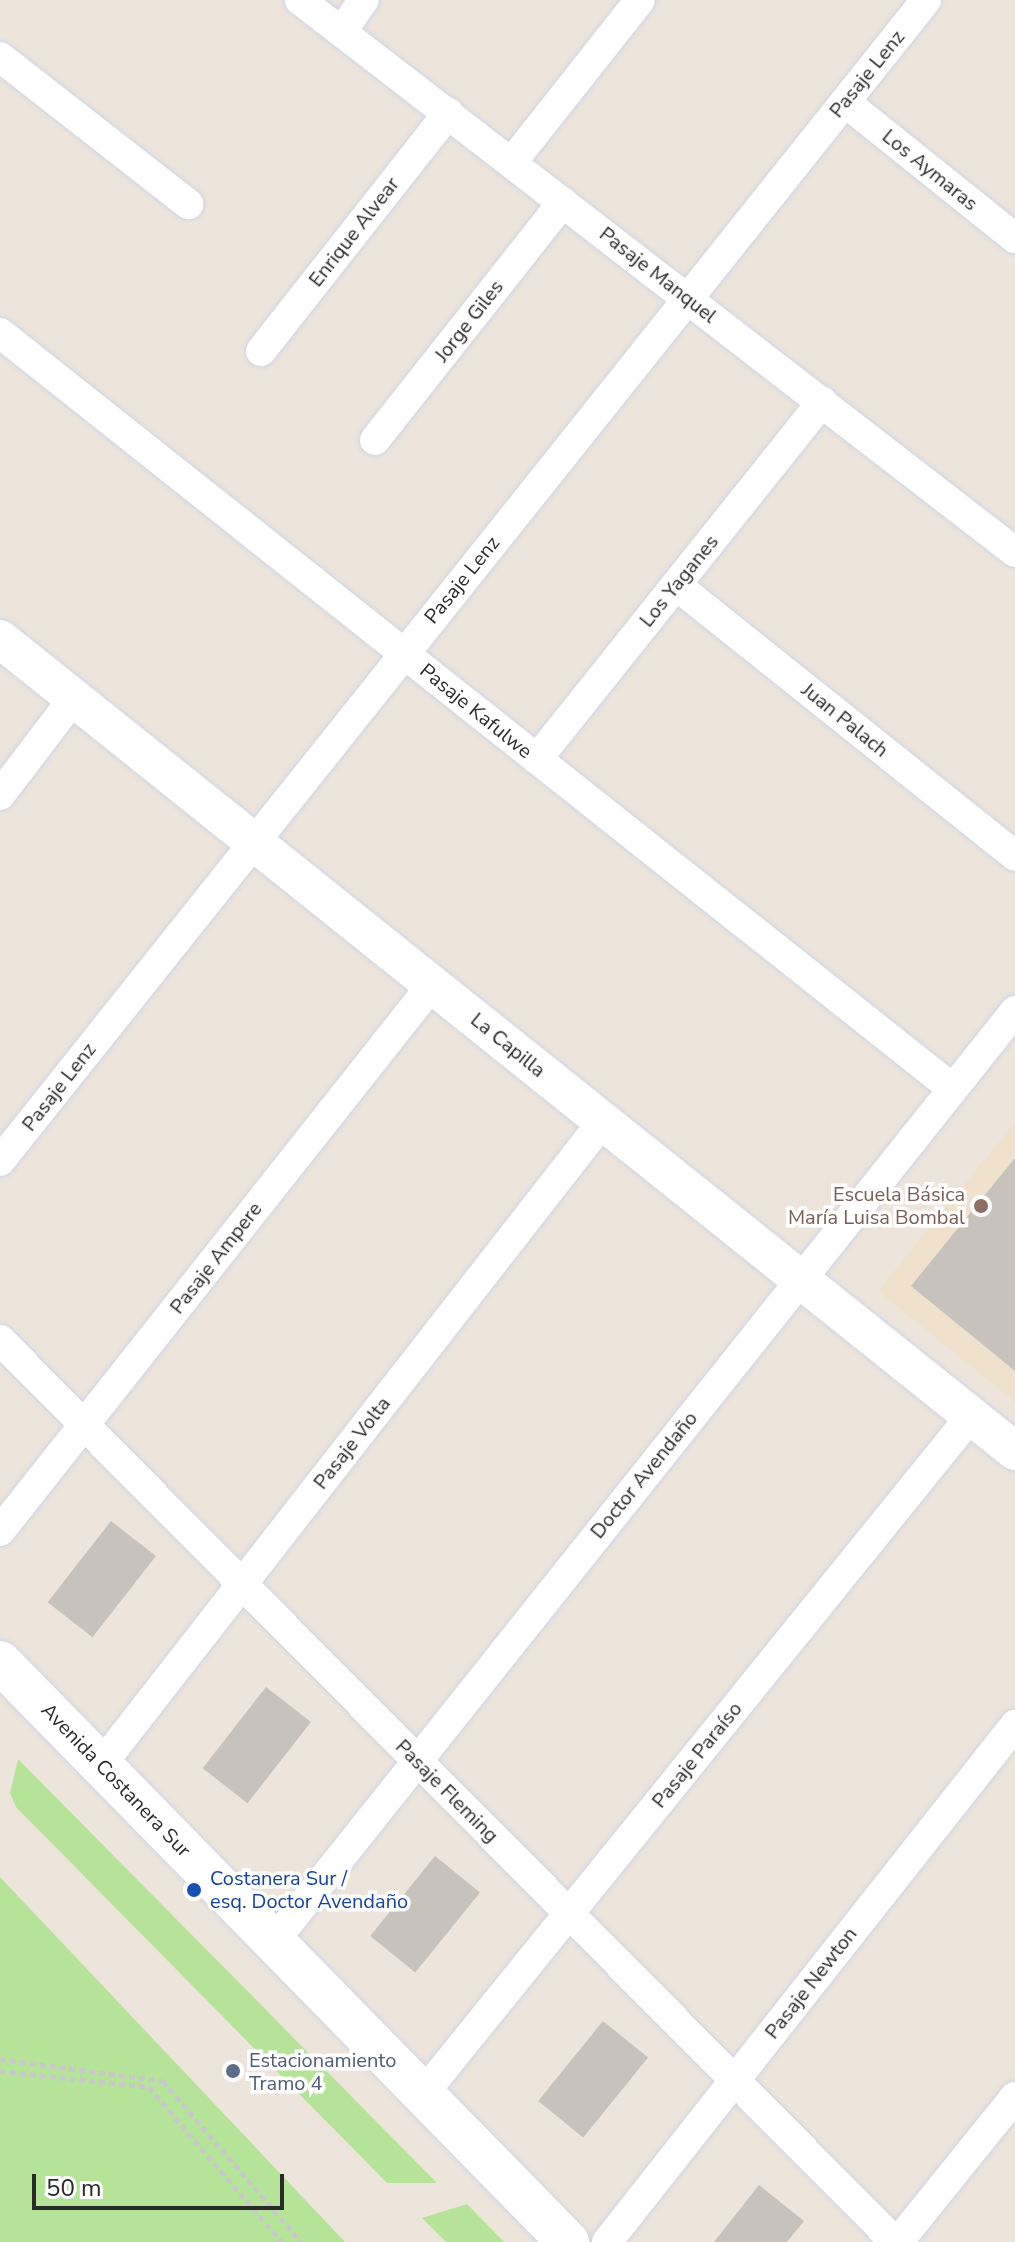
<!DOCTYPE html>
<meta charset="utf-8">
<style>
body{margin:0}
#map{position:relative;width:1015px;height:2242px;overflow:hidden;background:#ede5dc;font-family:"Nunito Sans",sans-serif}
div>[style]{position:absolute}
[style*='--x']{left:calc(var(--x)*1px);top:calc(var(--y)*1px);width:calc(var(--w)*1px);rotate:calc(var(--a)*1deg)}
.education>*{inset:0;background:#efe1cb}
.green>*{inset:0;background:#b5e498}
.building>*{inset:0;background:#c8c2bc;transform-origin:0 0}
.path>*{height:5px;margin-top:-2.5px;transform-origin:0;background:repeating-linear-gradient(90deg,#c8c8c8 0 6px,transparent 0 10px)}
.roads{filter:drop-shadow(0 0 2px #d1d6e3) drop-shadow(0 0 2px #d1d6e3)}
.minor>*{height:30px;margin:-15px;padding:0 15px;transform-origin:15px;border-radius:15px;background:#fff}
.tertiary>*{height:38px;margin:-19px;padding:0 19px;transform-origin:19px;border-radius:19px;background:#fff}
.secondary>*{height:42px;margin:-21px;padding:0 21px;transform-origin:21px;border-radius:21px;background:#fff}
.dots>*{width:22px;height:22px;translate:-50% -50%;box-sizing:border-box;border:4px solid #fff;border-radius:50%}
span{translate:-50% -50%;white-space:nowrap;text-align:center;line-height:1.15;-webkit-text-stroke:7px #fff;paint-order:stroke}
.street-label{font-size:20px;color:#2a2a2a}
.education-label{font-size:20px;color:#785e54}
.right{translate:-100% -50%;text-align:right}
.transit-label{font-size:20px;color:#164399}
.left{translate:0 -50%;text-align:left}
.service-label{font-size:20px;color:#4e5e75}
.scale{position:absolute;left:32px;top:2174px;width:252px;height:36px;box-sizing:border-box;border:4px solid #2a2a2a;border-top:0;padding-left:10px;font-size:24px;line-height:28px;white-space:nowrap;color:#2a2a2a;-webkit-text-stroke:6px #fff;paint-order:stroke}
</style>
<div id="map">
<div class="education">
<i style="clip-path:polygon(1015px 1122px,1015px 1402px,878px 1291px)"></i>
</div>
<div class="green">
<i style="clip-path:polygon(18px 1759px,437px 2183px,387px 2183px,16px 1807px,10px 1793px)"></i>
<i style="clip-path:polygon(0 1877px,345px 2242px,0 2242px)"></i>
<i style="clip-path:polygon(467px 2204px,504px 2242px,446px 2242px,422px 2218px)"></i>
</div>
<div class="building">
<i style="clip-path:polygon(1015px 1158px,1015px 1371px,911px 1286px)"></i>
<i style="left:111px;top:1521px;width:57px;height:103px;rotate:38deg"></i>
<i style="left:266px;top:1687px;width:57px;height:103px;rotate:38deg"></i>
<i style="left:435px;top:1856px;width:58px;height:103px;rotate:39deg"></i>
<i style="left:603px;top:2021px;width:58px;height:103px;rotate:39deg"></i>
<i style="clip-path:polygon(759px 2185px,804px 2221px,787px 2242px,714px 2242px)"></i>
</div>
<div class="path">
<i style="--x:0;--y:2059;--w:164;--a:7.7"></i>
<i style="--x:163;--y:2081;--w:212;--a:49.4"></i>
<i style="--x:0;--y:2071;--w:150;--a:6.1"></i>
<i style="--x:149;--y:2087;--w:204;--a:49.4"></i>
</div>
<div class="roads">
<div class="minor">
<i style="--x:300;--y:0;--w:903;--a:37.67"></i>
<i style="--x:342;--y:31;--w:38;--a:-55"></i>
<i style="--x:0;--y:57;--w:239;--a:38"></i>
<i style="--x:845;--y:102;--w:218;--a:38.7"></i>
<i style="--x:512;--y:162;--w:206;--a:-51.7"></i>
<i style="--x:0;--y:333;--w:1216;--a:38.42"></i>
<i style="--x:261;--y:351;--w:303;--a:-51.8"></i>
<i style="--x:375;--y:440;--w:303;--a:-51.7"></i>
<i style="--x:676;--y:585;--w:434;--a:38.6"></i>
<i style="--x:537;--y:759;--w:457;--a:-51.4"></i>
<i style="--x:0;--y:795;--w:122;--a:-52.7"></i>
<i style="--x:0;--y:1161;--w:1485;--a:-51.42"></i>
<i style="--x:0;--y:1340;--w:1271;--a:45.22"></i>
<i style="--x:0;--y:1531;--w:696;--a:-51.65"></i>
<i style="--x:101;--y:1765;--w:817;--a:-52.06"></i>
<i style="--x:274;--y:1941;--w:1189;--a:-51.45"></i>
<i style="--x:423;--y:2094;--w:872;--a:-51.05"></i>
<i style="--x:607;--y:2242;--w:659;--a:-51.72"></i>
<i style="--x:898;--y:2242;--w:186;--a:-51.1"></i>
</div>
<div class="tertiary">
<i style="--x:0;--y:639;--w:1300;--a:38.66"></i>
</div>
<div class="secondary">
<i style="--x:0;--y:1662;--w:812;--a:45.6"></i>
</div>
</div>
<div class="dots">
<i style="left:981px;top:1206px;background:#8d6e63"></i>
<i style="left:194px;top:1890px;background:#1a4fb4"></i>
<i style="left:233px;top:2071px;background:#5c6f8a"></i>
</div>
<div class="street-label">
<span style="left:867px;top:74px;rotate:-51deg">Pasaje Lenz</span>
<span style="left:930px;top:170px;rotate:39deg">Los Aymaras</span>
<span style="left:354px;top:232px;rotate:-52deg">Enrique Alvear</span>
<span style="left:658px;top:275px;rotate:38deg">Pasaje Manquel</span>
<span style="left:469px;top:321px;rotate:-52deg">Jorge Giles</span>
<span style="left:462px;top:580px;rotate:-51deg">Pasaje Lenz</span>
<span style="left:679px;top:581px;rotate:-51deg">Los Yaganes</span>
<span style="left:476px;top:711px;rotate:39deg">Pasaje Kafulwe</span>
<span style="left:845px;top:720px;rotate:39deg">Juan Palach</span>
<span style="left:508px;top:1045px;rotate:39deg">La Capilla</span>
<span style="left:59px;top:1087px;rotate:-52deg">Pasaje Lenz</span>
<span style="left:216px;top:1258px;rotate:-52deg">Pasaje Ampere</span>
<span style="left:352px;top:1443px;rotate:-52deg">Pasaje Volta</span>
<span style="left:644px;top:1475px;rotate:-51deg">Doctor Avendaño</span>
<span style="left:697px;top:1755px;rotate:-51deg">Pasaje Paraíso</span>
<span style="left:116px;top:1780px;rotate:46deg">Avenida Costanera Sur</span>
<span style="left:447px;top:1791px;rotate:45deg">Pasaje Fleming</span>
<span style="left:811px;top:1983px;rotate:-52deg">Pasaje Newton</span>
</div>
<div class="education-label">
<span class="right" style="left:965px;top:1206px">Escuela Básica<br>María Luisa Bombal</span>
</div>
<div class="transit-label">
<span class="left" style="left:210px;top:1890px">Costanera Sur /<br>esq. Doctor Avendaño</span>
</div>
<div class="service-label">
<span class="left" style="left:249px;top:2072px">Estacionamiento<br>Tramo 4</span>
</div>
<div class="scale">50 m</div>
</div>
